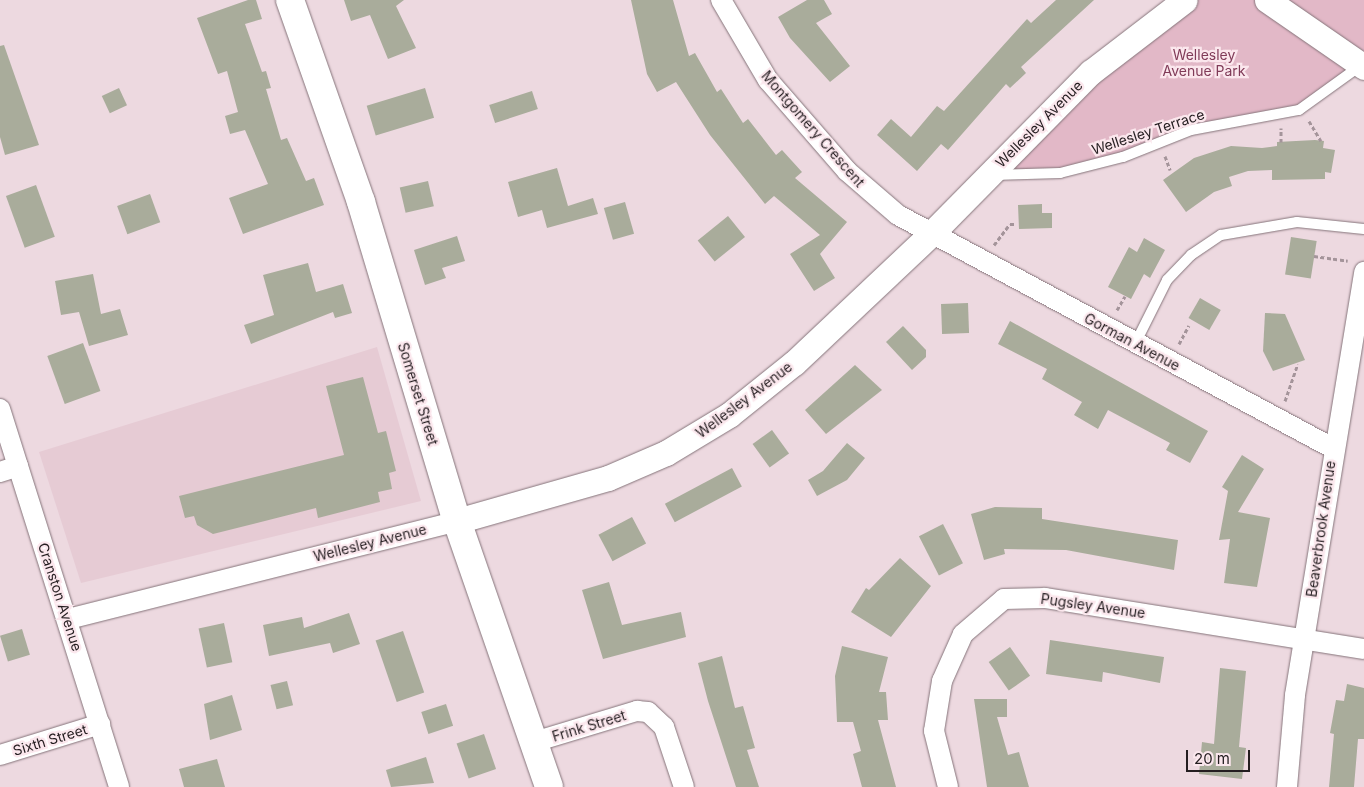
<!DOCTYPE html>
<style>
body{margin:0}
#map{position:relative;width:1364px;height:787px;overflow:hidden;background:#edd9e0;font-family:Inter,sans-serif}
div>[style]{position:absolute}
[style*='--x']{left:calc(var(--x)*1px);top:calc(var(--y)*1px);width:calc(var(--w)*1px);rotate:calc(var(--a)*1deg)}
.built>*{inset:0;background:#e6cbd4}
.green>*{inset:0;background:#e2b8c7}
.building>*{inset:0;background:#a9ac9b;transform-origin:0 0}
.path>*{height:3px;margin-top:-1.5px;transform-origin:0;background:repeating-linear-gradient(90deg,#a4949a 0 4px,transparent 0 6.5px)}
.roads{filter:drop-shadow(0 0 1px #85747a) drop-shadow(0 0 1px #85747a)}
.service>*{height:10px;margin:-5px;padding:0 5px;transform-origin:5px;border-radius:5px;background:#fff}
.minor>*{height:20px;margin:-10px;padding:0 10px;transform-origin:10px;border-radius:10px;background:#fff}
.tertiary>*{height:25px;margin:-12.5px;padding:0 12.5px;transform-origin:12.5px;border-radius:12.5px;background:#fff}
.secondary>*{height:28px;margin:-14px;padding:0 14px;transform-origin:14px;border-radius:14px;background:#fff}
span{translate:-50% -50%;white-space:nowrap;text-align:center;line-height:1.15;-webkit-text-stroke:4.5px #fbe7ed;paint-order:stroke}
.park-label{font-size:14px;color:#803b58}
.street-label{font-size:14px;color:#241d20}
.scale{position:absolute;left:1186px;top:750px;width:64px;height:22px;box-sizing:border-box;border:2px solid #241d20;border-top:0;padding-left:6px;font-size:15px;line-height:18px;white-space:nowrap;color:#241d20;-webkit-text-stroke:4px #fbe7ed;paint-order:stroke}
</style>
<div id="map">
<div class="built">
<i style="clip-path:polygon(377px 347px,421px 501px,81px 583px,39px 452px)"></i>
</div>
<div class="green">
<i style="clip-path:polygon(1185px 0,1364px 0,1364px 67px,1299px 110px,1231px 121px,1094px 165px,989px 175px)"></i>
</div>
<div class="building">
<i style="clip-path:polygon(248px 0,256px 0,262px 19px,245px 24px,262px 72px,266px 71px,271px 88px,266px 89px,281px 140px,287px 138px,306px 181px,314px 178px,324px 205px,243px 234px,229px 198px,268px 184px,245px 130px,230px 134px,225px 116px,238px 112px,227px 71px,218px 74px,197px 18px)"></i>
<i style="clip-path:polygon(344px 0,404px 0,396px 6px,416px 48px,388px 59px,370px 15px,351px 21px)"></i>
<i style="clip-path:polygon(631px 0,673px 0,689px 56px,695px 53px,717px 92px,721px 89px,743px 123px,748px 119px,776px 155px,782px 150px,802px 172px,795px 178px,847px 222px,820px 254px,835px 278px,814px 291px,790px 254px,820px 235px,774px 196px,765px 204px,710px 135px,676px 82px,657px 92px,647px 74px)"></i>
<i style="clip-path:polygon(807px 0,824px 0,832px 14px,816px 23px,850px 66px,830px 82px,790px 38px,778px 17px)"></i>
<i style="clip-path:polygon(1056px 0,1094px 0,1021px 67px,1026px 73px,1010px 88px,1006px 84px,948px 150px,941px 144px,917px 171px,877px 135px,891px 119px,911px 137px,937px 106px,944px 111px,1027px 19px,1031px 23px)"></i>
<i style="clip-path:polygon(4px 45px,39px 145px,5px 155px,0 137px,0 46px)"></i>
<i style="left:119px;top:88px;width:19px;height:19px;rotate:65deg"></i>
<i style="left:425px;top:88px;width:31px;height:61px;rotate:73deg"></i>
<i style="left:532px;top:91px;width:19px;height:45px;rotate:72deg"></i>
<i style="clip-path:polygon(1315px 140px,1324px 141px,1323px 148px,1335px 150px,1331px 173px,1325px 172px,1325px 179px,1272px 180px,1272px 170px,1248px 171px,1229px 177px,1232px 186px,1214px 192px,1186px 212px,1163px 180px,1194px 158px,1231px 146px,1262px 148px,1277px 146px,1277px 142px)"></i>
<i style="clip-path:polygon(557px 168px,568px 206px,593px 198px,598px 214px,547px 228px,542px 210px,518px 217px,508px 182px)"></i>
<i style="left:428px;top:181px;width:26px;height:29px;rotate:77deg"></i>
<i style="left:36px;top:185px;width:55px;height:32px;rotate:70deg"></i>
<i style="left:150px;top:194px;width:30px;height:35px;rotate:70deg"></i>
<i style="left:625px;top:202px;width:33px;height:22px;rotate:74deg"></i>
<i style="clip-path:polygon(1042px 204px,1042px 213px,1052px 213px,1052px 228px,1019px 229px,1018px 205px)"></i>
<i style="left:728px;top:216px;width:27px;height:39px;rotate:51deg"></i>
<i style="clip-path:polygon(457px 236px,465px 261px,442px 268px,446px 278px,425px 285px,414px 250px)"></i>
<i style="left:1291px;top:237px;width:26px;height:38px;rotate:9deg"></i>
<i style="clip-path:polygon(1144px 238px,1165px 250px,1150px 278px,1144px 274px,1131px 299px,1108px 287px,1129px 247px,1137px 252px)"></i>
<i style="clip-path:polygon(308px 263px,316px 292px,343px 284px,352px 313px,335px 318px,333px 312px,251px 344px,244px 325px,274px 315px,263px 275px)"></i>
<i style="clip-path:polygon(93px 274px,101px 314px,120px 309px,128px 335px,89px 346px,79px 312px,61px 315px,55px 281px)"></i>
<i style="left:1200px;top:298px;width:24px;height:23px;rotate:30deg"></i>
<i style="left:968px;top:303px;width:30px;height:27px;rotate:88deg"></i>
<i style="clip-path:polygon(1265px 313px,1285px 314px,1305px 360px,1273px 371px,1263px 351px)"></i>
<i style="clip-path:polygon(1010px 321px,1208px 431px,1190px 463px,1166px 450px,1170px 443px,1108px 410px,1098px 429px,1074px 415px,1082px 402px,1042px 379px,1047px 369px,998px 344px)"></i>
<i style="clip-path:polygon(903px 326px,926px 350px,926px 357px,912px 370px,886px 342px)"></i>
<i style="left:83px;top:343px;width:51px;height:38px;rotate:70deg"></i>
<i style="clip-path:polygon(855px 365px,882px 390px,826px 434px,805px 410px)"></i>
<i style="clip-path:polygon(363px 377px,378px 433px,386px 431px,396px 471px,389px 473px,392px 489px,378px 492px,380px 502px,318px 518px,316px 508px,213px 534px,197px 525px,194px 516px,185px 518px,179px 496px,344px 455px,326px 386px)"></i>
<i style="left:772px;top:430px;width:29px;height:24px;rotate:54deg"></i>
<i style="clip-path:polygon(847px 443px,865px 458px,847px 480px,817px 496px,808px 480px,823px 471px)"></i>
<i style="clip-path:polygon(1242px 455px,1264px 469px,1238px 512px,1270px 518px,1257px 587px,1224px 583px,1230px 539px,1219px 540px,1228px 491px,1222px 487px)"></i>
<i style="left:732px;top:468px;width:21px;height:76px;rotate:62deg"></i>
<i style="clip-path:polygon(995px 507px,1042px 508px,1042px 519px,1178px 540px,1174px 570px,1066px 550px,1004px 549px,1005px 554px,984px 560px,971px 514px)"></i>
<i style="left:632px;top:517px;width:30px;height:38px;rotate:62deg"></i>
<i style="left:943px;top:524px;width:44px;height:27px;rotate:63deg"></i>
<i style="clip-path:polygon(900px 558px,931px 586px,891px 637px,851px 612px,866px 588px,869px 590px)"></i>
<i style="clip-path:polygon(609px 582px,622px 625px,681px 612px,686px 637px,603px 659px,582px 590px)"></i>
<i style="clip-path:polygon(349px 613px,360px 644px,333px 653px,330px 643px,269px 656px,263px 625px,302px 617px,304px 628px)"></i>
<i style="left:224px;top:623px;width:40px;height:26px;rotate:78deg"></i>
<i style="left:22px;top:629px;width:27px;height:23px;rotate:73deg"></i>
<i style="left:403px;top:631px;width:65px;height:29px;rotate:71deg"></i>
<i style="clip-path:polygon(1050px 640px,1164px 657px,1160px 683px,1103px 672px,1102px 682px,1046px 674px)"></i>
<i style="clip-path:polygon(842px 646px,888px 657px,879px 692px,886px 692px,888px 720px,878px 720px,896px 787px,862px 787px,853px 754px,861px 751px,853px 722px,837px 722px,835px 676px)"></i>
<i style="left:1010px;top:647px;width:35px;height:26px;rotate:55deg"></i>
<i style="clip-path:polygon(722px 656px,735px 708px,743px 706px,755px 748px,747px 750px,759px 787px,736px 787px,708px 701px,698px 663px)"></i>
<i style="clip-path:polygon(1220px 668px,1246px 671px,1239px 747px,1246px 748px,1242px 779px,1199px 774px,1202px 742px,1214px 744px)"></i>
<i style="left:287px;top:681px;width:25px;height:17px;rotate:76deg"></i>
<i style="clip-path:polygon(1347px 684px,1364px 688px,1364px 739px,1358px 739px,1354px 787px,1329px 787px,1334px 734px,1330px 733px,1336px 700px,1344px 701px)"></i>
<i style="clip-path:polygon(232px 695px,242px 730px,210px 740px,204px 704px)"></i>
<i style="clip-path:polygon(974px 699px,1007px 699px,1007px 717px,997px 717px,1008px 755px,1019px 752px,1029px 787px,987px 787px)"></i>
<i style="left:446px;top:704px;width:23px;height:26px;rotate:72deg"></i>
<i style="left:484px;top:734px;width:37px;height:29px;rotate:71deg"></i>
<i style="clip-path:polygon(426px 757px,434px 783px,391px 787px,386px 770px)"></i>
<i style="clip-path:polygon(217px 759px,225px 787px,184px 787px,179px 769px)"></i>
</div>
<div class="path">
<i style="--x:1309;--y:121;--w:23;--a:59"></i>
<i style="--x:1281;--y:142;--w:14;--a:-90"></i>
<i style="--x:1165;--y:156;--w:15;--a:70"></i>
<i style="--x:994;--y:245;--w:26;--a:-53"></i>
<i style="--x:1010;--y:224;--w:5;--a:0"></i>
<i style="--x:1314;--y:256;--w:34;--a:8"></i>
<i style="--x:1117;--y:310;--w:16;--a:-60"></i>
<i style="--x:1179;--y:344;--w:21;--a:-62"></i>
<i style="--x:1285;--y:401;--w:39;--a:-71"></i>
</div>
<div class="roads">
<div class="service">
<i style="--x:993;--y:175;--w:67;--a:-1.7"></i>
<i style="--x:1060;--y:173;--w:65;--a:-14.3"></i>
<i style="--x:1123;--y:157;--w:73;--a:-21.7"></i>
<i style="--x:1191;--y:130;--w:110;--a:-10.5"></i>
<i style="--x:1299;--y:110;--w:75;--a:-35.8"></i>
<i style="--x:1135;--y:344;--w:72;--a:-63.4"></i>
<i style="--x:1167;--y:280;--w:35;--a:-46"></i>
<i style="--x:1191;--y:255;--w:36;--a:-34"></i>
<i style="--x:1221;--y:235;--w:77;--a:-9.7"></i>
<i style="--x:1297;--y:222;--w:67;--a:6"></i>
</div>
<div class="minor">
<i style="--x:721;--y:0;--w:93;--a:59.6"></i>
<i style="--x:768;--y:80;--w:121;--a:49"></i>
<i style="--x:847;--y:171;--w:67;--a:40.8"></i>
<i style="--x:898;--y:215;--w:493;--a:28.2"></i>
<i style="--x:0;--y:409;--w:396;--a:72.5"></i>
<i style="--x:0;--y:472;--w:19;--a:-18"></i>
<i style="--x:68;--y:619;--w:401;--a:-14.1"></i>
<i style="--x:534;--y:742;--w:108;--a:-16.8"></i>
<i style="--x:637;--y:711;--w:11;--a:5"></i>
<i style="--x:648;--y:712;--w:22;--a:43"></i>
<i style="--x:664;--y:727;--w:63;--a:71.6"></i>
<i style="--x:0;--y:755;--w:105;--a:-17.2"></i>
<i style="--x:948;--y:787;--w:58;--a:-104"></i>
<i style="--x:934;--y:731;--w:51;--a:-80.9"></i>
<i style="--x:942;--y:681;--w:51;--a:-65.9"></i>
<i style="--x:963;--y:634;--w:54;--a:-40.5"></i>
<i style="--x:1004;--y:599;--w:41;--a:-1.4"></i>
<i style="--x:1045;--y:598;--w:323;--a:9.1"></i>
<i style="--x:1287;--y:787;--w:92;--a:-85"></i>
<i style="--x:1295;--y:695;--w:429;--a:-80.7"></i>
</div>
<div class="tertiary">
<i style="--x:1267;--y:0;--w:118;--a:34.6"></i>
<i style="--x:457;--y:521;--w:157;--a:-15.9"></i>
<i style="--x:608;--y:478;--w:63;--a:-23.3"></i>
<i style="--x:666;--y:453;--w:74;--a:-31.1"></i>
<i style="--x:729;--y:415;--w:83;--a:-38.7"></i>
<i style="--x:794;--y:363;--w:187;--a:-43.3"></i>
<i style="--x:930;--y:235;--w:229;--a:-45.4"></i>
<i style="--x:1091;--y:72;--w:118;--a:-37.5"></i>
</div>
<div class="secondary">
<i style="--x:290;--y:0;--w:214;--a:70.6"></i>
<i style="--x:361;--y:202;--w:333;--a:73.3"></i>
<i style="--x:457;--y:521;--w:281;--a:70.9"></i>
</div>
</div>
<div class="park-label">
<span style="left:1204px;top:63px">Wellesley<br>Avenue Park</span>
</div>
<div class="street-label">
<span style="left:1039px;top:124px;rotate:-45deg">Wellesley Avenue</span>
<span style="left:813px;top:129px;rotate:49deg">Montgomery Crescent</span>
<span style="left:1148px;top:132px;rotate:-18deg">Wellesley Terrace</span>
<span style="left:1132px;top:342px;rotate:28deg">Gorman Avenue</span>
<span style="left:418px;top:394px;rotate:73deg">Somerset Street</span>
<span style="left:744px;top:400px;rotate:-37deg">Wellesley Avenue</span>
<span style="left:1321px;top:529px;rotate:-82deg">Beaverbrook Avenue</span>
<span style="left:370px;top:543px;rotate:-14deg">Wellesley Avenue</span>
<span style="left:60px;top:597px;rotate:72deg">Cranston Avenue</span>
<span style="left:1093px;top:606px;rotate:8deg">Pugsley Avenue</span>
<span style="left:589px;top:726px;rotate:-17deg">Frink Street</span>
<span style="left:50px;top:740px;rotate:-17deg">Sixth Street</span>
</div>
<div class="scale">20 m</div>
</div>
